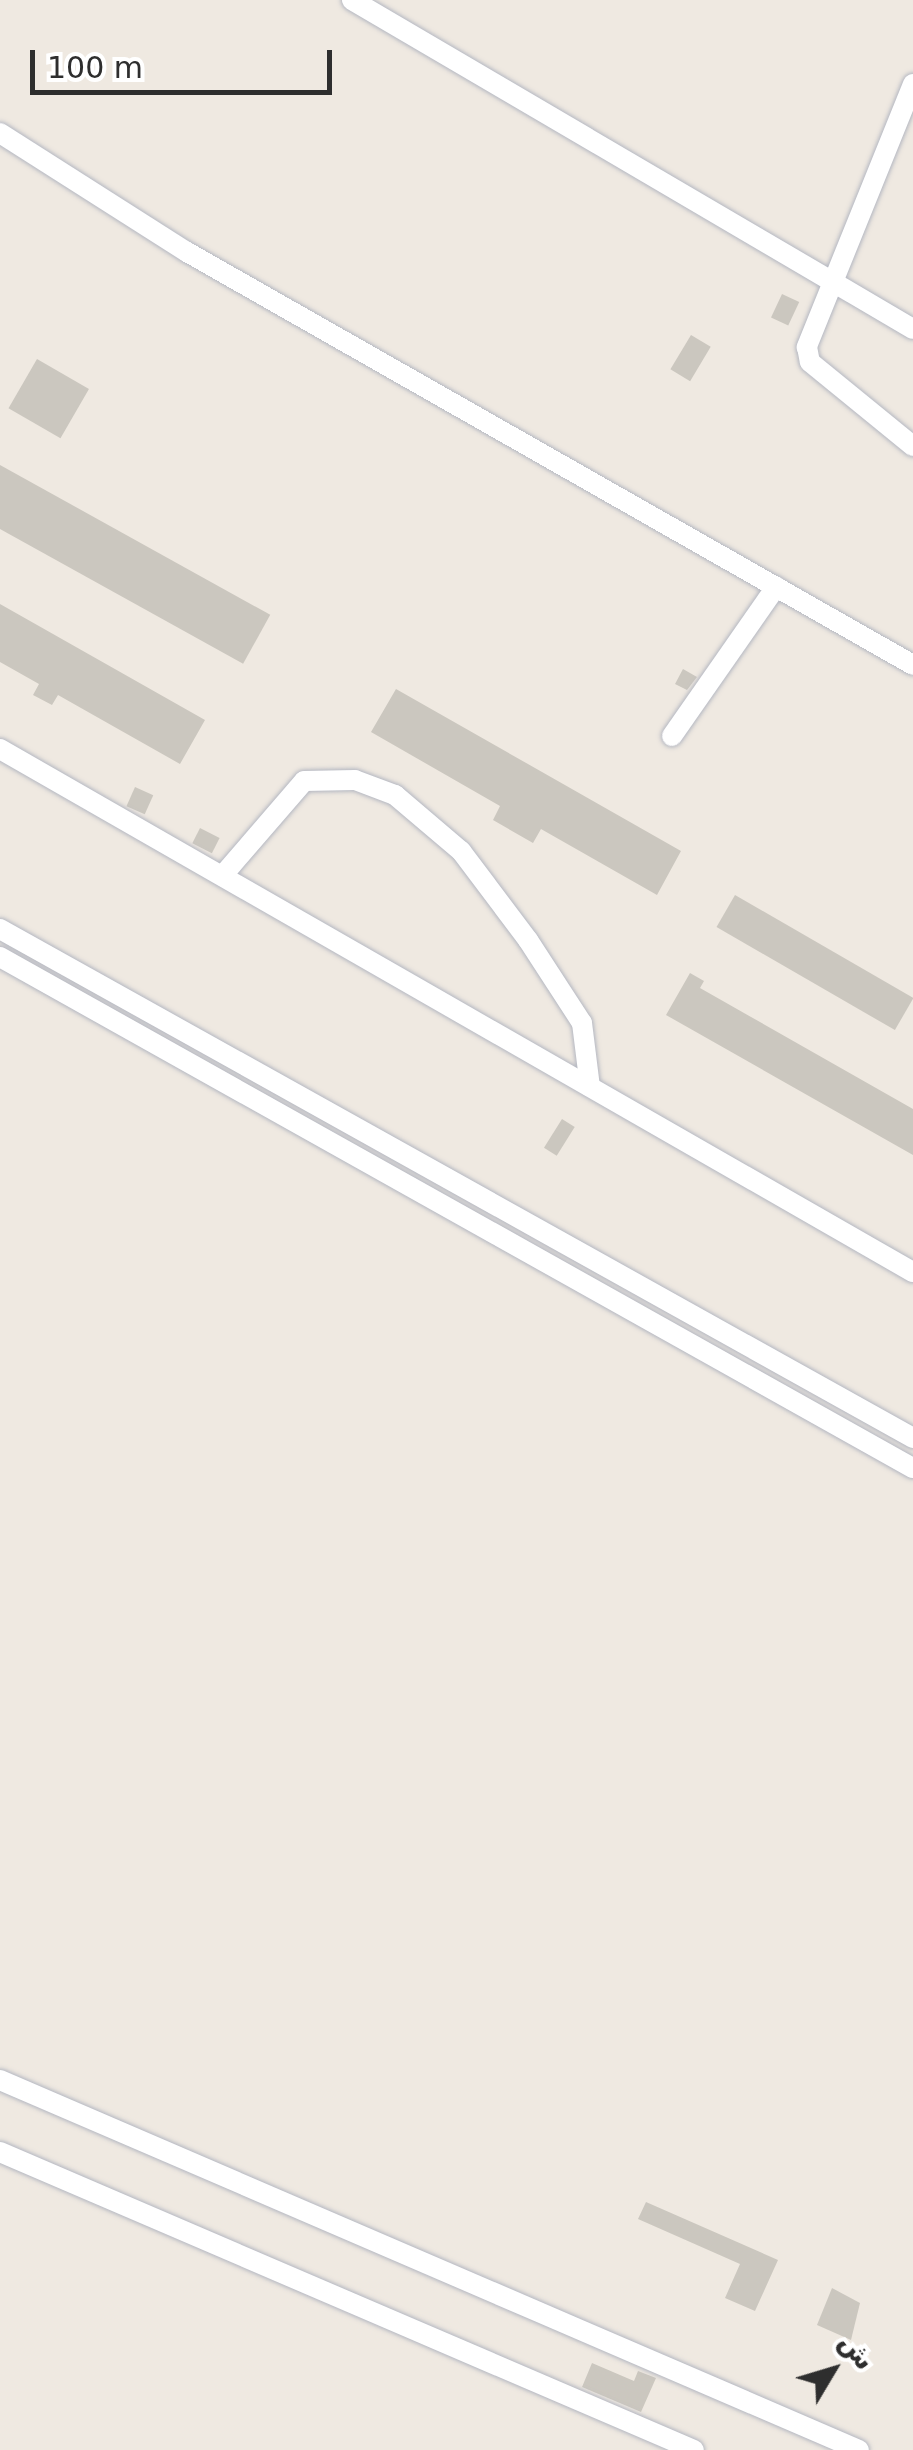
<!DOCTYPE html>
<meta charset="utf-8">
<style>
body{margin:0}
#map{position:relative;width:913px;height:2450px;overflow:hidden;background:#efe9e1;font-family:"DejaVu Sans",Cairo,sans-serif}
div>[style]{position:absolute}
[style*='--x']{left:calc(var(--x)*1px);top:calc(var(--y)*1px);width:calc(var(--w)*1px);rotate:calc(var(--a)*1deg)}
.building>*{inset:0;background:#cbc7bf;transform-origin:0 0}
.roads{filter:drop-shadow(0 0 2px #b4b7c1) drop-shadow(0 0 2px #b4b7c1)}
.street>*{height:20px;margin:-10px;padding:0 10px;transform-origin:10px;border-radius:10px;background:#fff}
span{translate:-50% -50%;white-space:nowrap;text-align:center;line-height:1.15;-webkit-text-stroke:10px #fff;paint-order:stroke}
.north{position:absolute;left:783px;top:2320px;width:100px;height:100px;-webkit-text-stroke:8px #fff;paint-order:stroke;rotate:52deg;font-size:28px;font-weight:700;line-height:40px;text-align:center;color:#2e2e2e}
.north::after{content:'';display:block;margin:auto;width:35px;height:45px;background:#2e2e2e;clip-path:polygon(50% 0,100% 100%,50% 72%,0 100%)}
.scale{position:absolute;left:30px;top:50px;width:302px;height:45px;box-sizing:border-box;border:5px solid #2e2e2e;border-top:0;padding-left:12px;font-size:30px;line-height:35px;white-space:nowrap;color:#2e2e2e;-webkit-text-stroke:8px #fff;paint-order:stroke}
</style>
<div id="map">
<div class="building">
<i style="left:782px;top:294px;width:19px;height:26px;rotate:25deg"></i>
<i style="left:691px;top:335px;width:23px;height:40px;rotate:31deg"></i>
<i style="left:37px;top:359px;width:60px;height:57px;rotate:30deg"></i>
<i style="left:0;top:465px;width:309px;height:56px;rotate:29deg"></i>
<i style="clip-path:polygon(0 604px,205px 720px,180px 764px,58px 695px,52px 705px,33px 695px,39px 684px,0 662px)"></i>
<i style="clip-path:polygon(683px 669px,697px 677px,687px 690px,675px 684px)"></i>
<i style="clip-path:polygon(396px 689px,681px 851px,657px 895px,541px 829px,533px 843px,493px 820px,500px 806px,371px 732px)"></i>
<i style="left:135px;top:787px;width:20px;height:21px;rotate:24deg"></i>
<i style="left:200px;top:828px;width:22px;height:17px;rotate:27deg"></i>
<i style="left:735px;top:895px;width:206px;height:37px;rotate:30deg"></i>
<i style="clip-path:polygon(690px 973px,704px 981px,700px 988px,913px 1109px,913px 1155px,666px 1015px)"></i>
<i style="left:562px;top:1119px;width:15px;height:34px;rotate:32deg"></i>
<i style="clip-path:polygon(646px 2202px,778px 2260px,755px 2311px,725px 2298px,740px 2264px,638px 2219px)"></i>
<i style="clip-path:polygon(832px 2288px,860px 2303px,851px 2340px,817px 2325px)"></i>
<i style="clip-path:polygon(592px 2363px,634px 2381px,638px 2371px,656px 2378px,641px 2412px,582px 2387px)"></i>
</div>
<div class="roads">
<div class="street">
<i style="--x:352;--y:0;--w:650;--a:30.39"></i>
<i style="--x:913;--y:84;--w:284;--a:112"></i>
<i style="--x:807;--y:347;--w:15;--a:79"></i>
<i style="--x:810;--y:362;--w:133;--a:39.2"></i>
<i style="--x:0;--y:133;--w:222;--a:32.5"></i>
<i style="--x:187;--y:252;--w:835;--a:29.63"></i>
<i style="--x:672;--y:736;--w:182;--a:-55.1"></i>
<i style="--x:0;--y:749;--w:1052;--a:29.81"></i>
<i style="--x:223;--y:875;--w:124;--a:-49.2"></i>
<i style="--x:304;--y:781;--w:51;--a:-1.1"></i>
<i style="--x:355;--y:780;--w:43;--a:20.6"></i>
<i style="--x:395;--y:795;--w:87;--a:40.3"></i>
<i style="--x:461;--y:851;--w:111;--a:53"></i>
<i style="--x:528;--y:940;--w:99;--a:57"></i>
<i style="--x:582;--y:1023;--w:64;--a:82.9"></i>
<i style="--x:0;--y:929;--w:1045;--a:29.14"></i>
<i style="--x:0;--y:957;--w:1046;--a:29.24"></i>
<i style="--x:0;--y:2080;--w:935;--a:23.3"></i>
<i style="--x:0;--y:2152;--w:755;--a:23.24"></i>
</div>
</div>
<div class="north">ش</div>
<div class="scale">100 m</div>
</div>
